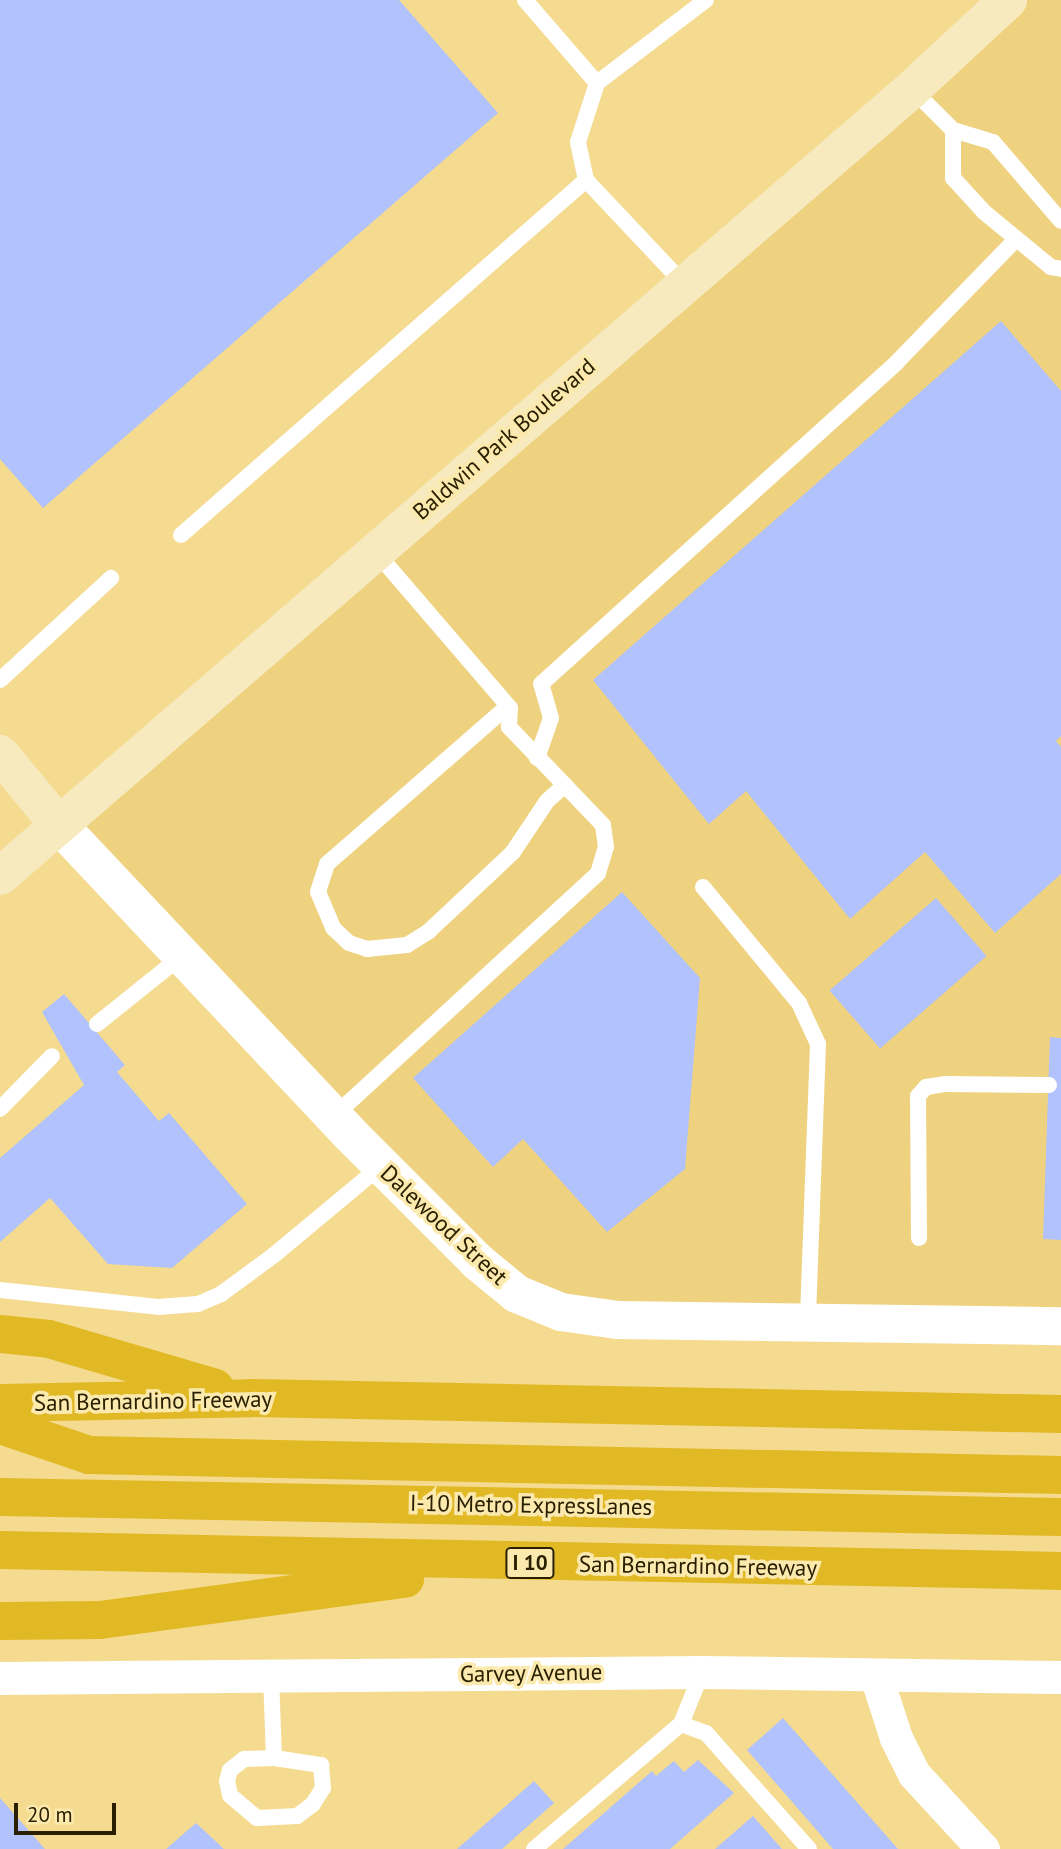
<!DOCTYPE html>
<style>
body{margin:0}
#map{position:relative;width:1061px;height:1849px;overflow:hidden;background:#f4db90;font-family:"PT Sans",sans-serif}
div>[style]{position:absolute}
[style*='--x']{left:calc(var(--x)*1px);top:calc(var(--y)*1px);width:calc(var(--w)*1px);rotate:calc(var(--a)*1deg)}
.built>*{inset:0;background:#eed27f}
.building>*{inset:0;background:#b2c2fc;transform-origin:0 0}
.service>*{height:16px;margin:-8px;padding:0 8px;transform-origin:8px;border-radius:8px;background:#fff}
.minor>*{height:33px;margin:-16.5px;padding:0 16.5px;transform-origin:16.5px;border-radius:16.5px;background:#fff}
.tertiary>*{height:38px;margin:-19px;padding:0 19px;transform-origin:19px;border-radius:19px;background:#fff}
.secondary>*{height:38px;margin:-19px;padding:0 19px;transform-origin:19px;border-radius:19px;background:#f6eabe}
.motorway>*{height:38px;margin:-19px;padding:0 19px;transform-origin:19px;border-radius:19px;background:#e1b925}
span{translate:-50% -50%;white-space:nowrap;text-align:center;line-height:1.15;-webkit-text-stroke:7px #fce9ae;paint-order:stroke}
.shield-label span{padding:2px 5px;background:#fce9ae;border:2px solid;border-radius:5px;-webkit-text-stroke-width:0}
.shield-label{font-size:21px;color:#2a2001;font-weight:700}
.street-label{font-size:23px;color:#2a2001}
.scale{position:absolute;left:14px;top:1803px;width:102px;height:32px;box-sizing:border-box;border:4px solid #2a2001;border-top:0;padding-left:9px;font-size:21px;line-height:24px;white-space:nowrap;color:#2a2001;-webkit-text-stroke:5px #fce9ae;paint-order:stroke}
</style>
<div id="map">
<div class="built">
<i style="clip-path:polygon(1015px 0,1061px 0,1061px 1316px,808px 1321px,517px 1294px,59px 825px)"></i>
</div>
<div class="building">
<i style="clip-path:polygon(0 0,399px 0,498px 113px,43px 508px,0 459px)"></i>
<i style="clip-path:polygon(1001px 321px,1061px 391px,1061px 736px,1056px 741px,1061px 747px,1061px 874px,995px 933px,925px 852px,850px 919px,746px 791px,709px 824px,593px 680px)"></i>
<i style="clip-path:polygon(622px 892px,700px 978px,685px 1169px,607px 1232px,523px 1139px,493px 1167px,413px 1078px)"></i>
<i style="left:936px;top:898px;width:77px;height:141px;rotate:49deg"></i>
<i style="clip-path:polygon(64px 994px,125px 1065px,117px 1072px,159px 1121px,169px 1113px,247px 1204px,172px 1268px,108px 1264px,50px 1198px,0 1242px,0 1158px,84px 1085px,42px 1012px)"></i>
<i style="clip-path:polygon(1050px 1037px,1061px 1038px,1061px 1240px,1043px 1239px)"></i>
<i style="clip-path:polygon(783px 1718px,898px 1849px,833px 1849px,747px 1750px)"></i>
<i style="clip-path:polygon(698px 1760px,734px 1793px,670px 1849px,563px 1849px,652px 1771px,656px 1776px,674px 1761px,684px 1772px)"></i>
<i style="clip-path:polygon(534px 1781px,554px 1803px,502px 1849px,457px 1849px)"></i>
<i style="clip-path:polygon(0 1798px,45px 1849px,0 1849px)"></i>
<i style="clip-path:polygon(753px 1816px,782px 1849px,715px 1849px)"></i>
<i style="clip-path:polygon(196px 1823px,224px 1849px,166px 1849px)"></i>
</div>
<div class="service">
<i style="--x:525;--y:0;--w:110;--a:49.1"></i>
<i style="--x:912;--y:89;--w:58;--a:45"></i>
<i style="--x:953;--y:130;--w:42;--a:16.7"></i>
<i style="--x:993;--y:142;--w:104;--a:49.3"></i>
<i style="--x:953;--y:130;--w:48;--a:90"></i>
<i style="--x:953;--y:178;--w:46;--a:47.6"></i>
<i style="--x:984;--y:212;--w:87;--a:39.4"></i>
<i style="--x:1051;--y:267;--w:10;--a:11"></i>
<i style="--x:685;--y:285;--w:144;--a:-133.3"></i>
<i style="--x:586;--y:180;--w:39;--a:-102"></i>
<i style="--x:578;--y:142;--w:62;--a:-72.1"></i>
<i style="--x:597;--y:83;--w:137;--a:-37.3"></i>
<i style="--x:181;--y:535;--w:539;--a:-41.24"></i>
<i style="--x:0;--y:680;--w:151;--a:-42.6"></i>
<i style="--x:508;--y:706;--w:240;--a:138.9"></i>
<i style="--x:327;--y:864;--w:29;--a:108"></i>
<i style="--x:318;--y:892;--w:39;--a:67"></i>
<i style="--x:333;--y:928;--w:22;--a:43"></i>
<i style="--x:349;--y:943;--w:19;--a:18"></i>
<i style="--x:367;--y:949;--w:40;--a:-5.7"></i>
<i style="--x:407;--y:945;--w:26;--a:-32"></i>
<i style="--x:429;--y:931;--w:115;--a:-43.2"></i>
<i style="--x:513;--y:852;--w:61;--a:-56.3"></i>
<i style="--x:547;--y:801;--w:24;--a:-42"></i>
<i style="--x:537;--y:758;--w:42;--a:-70.7"></i>
<i style="--x:551;--y:718;--w:35;--a:-106"></i>
<i style="--x:541;--y:684;--w:480;--a:-42.1"></i>
<i style="--x:897;--y:362;--w:171;--a:-45.9"></i>
<i style="--x:703;--y:887;--w:151;--a:50.4"></i>
<i style="--x:799;--y:1003;--w:45;--a:65.1"></i>
<i style="--x:818;--y:1044;--w:277;--a:92.1"></i>
<i style="--x:97;--y:1024;--w:109;--a:-38.7"></i>
<i style="--x:0;--y:1109;--w:74;--a:-45.5"></i>
<i style="--x:333;--y:1117;--w:360;--a:-42.6"></i>
<i style="--x:598;--y:873;--w:27;--a:-73"></i>
<i style="--x:606;--y:847;--w:22;--a:-98"></i>
<i style="--x:603;--y:825;--w:136;--a:-133.8"></i>
<i style="--x:509;--y:727;--w:19;--a:-87"></i>
<i style="--x:510;--y:708;--w:207;--a:-130.7"></i>
<i style="--x:919;--y:1238;--w:142;--a:-90.4"></i>
<i style="--x:918;--y:1096;--w:12;--a:-48"></i>
<i style="--x:926;--y:1087;--w:20;--a:-9"></i>
<i style="--x:946;--y:1084;--w:103;--a:0.6"></i>
<i style="--x:0;--y:1290;--w:159;--a:6.1"></i>
<i style="--x:158;--y:1307;--w:40;--a:-4.3"></i>
<i style="--x:198;--y:1304;--w:25;--a:-23"></i>
<i style="--x:221;--y:1294;--w:66;--a:-36.3"></i>
<i style="--x:274;--y:1255;--w:139;--a:-39.8"></i>
<i style="--x:271;--y:1676;--w:82;--a:87.9"></i>
<i style="--x:274;--y:1758;--w:48;--a:8.5"></i>
<i style="--x:321;--y:1765;--w:23;--a:85"></i>
<i style="--x:323;--y:1788;--w:19;--a:122"></i>
<i style="--x:313;--y:1804;--w:20;--a:143"></i>
<i style="--x:297;--y:1816;--w:40;--a:177.1"></i>
<i style="--x:257;--y:1818;--w:35;--a:-140"></i>
<i style="--x:230;--y:1795;--w:14;--a:-102"></i>
<i style="--x:227;--y:1781;--w:11;--a:-75"></i>
<i style="--x:230;--y:1770;--w:18;--a:-38"></i>
<i style="--x:244;--y:1759;--w:30;--a:-2"></i>
<i style="--x:681;--y:1724;--w:27;--a:20"></i>
<i style="--x:706;--y:1733;--w:155;--a:48.4"></i>
<i style="--x:534;--y:1849;--w:193;--a:-40.4"></i>
<i style="--x:681;--y:1724;--w:56;--a:-68"></i>
</div>
<div class="minor">
<i style="--x:876;--y:1676;--w:65;--a:72.1"></i>
<i style="--x:896;--y:1738;--w:40;--a:63.4"></i>
<i style="--x:914;--y:1774;--w:102;--a:47.4"></i>
<i style="--x:0;--y:1678;--w:702;--a:-0.49"></i>
<i style="--x:702;--y:1672;--w:359;--a:0.8"></i>
</div>
<div class="tertiary">
<i style="--x:59;--y:825;--w:423;--a:46.7"></i>
<i style="--x:349;--y:1133;--w:182;--a:45"></i>
<i style="--x:478;--y:1262;--w:50;--a:39.4"></i>
<i style="--x:517;--y:1294;--w:48;--a:22.2"></i>
<i style="--x:561;--y:1312;--w:58;--a:8"></i>
<i style="--x:618;--y:1320;--w:443;--a:0.8"></i>
</div>
<div class="secondary">
<i style="--x:0;--y:754;--w:92;--a:50.3"></i>
<i style="--x:0;--y:876;--w:1205;--a:-40.79"></i>
<i style="--x:912;--y:89;--w:131;--a:-42.8"></i>
</div>
<div class="motorway">
<i style="--x:0;--y:1334;--w:49;--a:5.8"></i>
<i style="--x:49;--y:1339;--w:173;--a:16.4"></i>
<i style="--x:0;--y:1403;--w:251;--a:-1.1"></i>
<i style="--x:251;--y:1398;--w:810;--a:1.13"></i>
<i style="--x:0;--y:1425;--w:94;--a:18.6"></i>
<i style="--x:89;--y:1455;--w:972;--a:1.18"></i>
<i style="--x:0;--y:1497;--w:1061;--a:1.08"></i>
<i style="--x:0;--y:1550;--w:1061;--a:1.13"></i>
<i style="--x:0;--y:1621;--w:100;--a:-0.6"></i>
<i style="--x:100;--y:1620;--w:308;--a:-7.7"></i>
</div>
<div class="shield-label">
<span style="left:530px;top:1563px">I 10</span>
</div>
<div class="street-label">
<span style="left:504px;top:439px;rotate:-41deg">Baldwin Park Boulevard</span>
<span style="left:444px;top:1225px;rotate:43deg">Dalewood Street</span>
<span style="left:153px;top:1401px;rotate:-1deg">San Bernardino Freeway</span>
<span style="left:531px;top:1505px;rotate:1deg">I-10 Metro ExpressLanes</span>
<span style="left:698px;top:1566px;rotate:1deg">San Bernardino Freeway</span>
<span style="left:531px;top:1673px;rotate:-1deg">Garvey Avenue</span>
</div>
<div class="scale">20 m</div>
</div>
